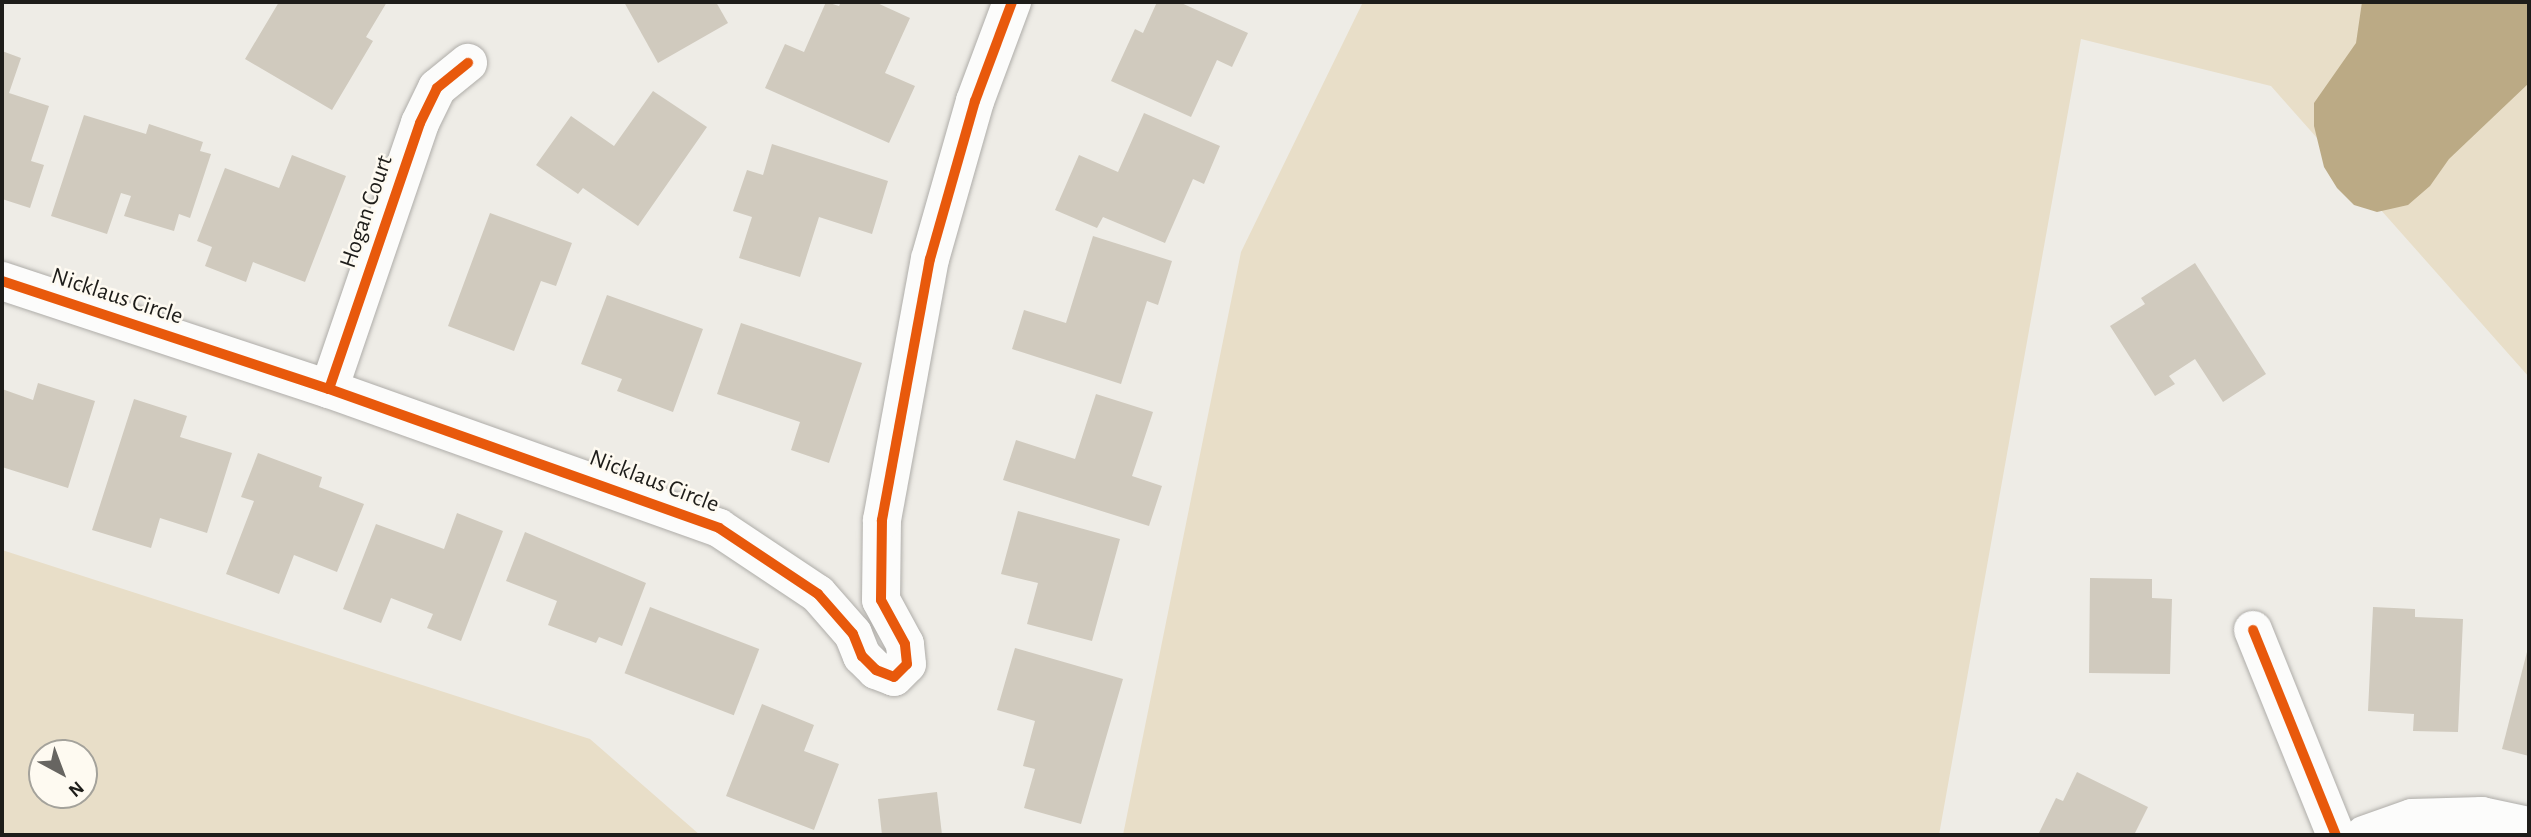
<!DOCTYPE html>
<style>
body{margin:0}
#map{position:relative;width:2531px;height:837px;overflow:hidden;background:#eeece6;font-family:"Alegreya Sans",sans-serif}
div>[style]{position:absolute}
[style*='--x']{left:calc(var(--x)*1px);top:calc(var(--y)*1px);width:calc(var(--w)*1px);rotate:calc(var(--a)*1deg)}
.green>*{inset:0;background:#e8dec8}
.water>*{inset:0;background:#bbaa85}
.building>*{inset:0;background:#d0cabe;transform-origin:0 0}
.roads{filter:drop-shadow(0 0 2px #afada9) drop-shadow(0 0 2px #afada9)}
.minor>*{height:38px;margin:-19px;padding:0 19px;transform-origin:19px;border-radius:19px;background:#fcfcfb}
.cycleway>*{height:10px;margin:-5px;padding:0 5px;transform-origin:5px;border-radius:5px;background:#e8590c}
span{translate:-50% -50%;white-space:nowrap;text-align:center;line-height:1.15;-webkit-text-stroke:5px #fefaf1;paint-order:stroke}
.street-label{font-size:24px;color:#1e1d1a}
.frame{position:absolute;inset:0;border:4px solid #1e1d1a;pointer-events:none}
.north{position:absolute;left:28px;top:739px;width:70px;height:70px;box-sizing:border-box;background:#fefaf1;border:2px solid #a4a29b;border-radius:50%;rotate:139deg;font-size:19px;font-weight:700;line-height:28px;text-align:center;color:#1e1d1a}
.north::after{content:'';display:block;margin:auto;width:24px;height:32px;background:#676561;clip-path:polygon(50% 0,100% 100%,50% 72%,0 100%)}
</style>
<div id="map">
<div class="green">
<i style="clip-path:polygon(1363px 2px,2529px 2px,2529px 377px,2271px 86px,2081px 39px,1939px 835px,1123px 835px,1241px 252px)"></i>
<i style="clip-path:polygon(evenodd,2px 550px,590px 739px,700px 835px,2px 835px,2px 550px,42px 753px,84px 753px,84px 795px,42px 795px,42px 753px)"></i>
</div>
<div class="water">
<i style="clip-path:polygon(2362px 2px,2529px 2px,2529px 83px,2449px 159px,2430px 186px,2408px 205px,2377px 212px,2354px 205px,2337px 188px,2324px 167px,2314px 126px,2314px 103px,2356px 43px)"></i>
</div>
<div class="building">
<i style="clip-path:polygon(279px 2px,387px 2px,366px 37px,373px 41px,332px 110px,245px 59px)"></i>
<i style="clip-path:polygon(624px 2px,716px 2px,728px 23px,658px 63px)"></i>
<i style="clip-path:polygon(826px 2px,839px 6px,841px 2px,875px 2px,910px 18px,885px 73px,915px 86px,889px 143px,765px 88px,785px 44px,804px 52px)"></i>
<i style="clip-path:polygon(1157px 2px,1179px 2px,1248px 33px,1232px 67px,1217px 60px,1191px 117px,1111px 81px,1135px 29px,1143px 33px)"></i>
<i style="clip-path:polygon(2px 51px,21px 58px,9px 93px,49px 106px,31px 161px,44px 165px,30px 208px,2px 199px)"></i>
<i style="clip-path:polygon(653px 91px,707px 127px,638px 226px,583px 188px,578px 194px,536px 165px,571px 116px,614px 146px)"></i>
<i style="clip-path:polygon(1144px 113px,1220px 146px,1204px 184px,1193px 179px,1165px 243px,1103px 217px,1097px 228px,1055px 210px,1079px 155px,1118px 172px)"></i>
<i style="clip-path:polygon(84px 115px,146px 134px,149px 124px,203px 142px,200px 151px,211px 154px,190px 218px,179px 214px,174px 231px,124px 216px,131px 196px,121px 193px,107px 234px,51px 216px)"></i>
<i style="clip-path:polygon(772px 144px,888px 181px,872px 234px,819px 217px,800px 277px,739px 258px,752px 217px,733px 211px,747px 170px,763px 175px)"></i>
<i style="clip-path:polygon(292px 155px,346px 176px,305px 282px,253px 262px,246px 282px,205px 266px,212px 247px,197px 241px,225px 168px,279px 188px)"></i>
<i style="clip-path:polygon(490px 213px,572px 243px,556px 286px,541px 281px,514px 351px,448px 326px)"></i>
<i style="clip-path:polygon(1093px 236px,1172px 261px,1158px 305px,1147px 301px,1121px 384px,1012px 349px,1024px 310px,1066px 323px)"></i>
<i style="clip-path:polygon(2195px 263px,2266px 374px,2223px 402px,2195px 359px,2169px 376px,2175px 384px,2155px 396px,2110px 326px,2145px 304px,2141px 298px)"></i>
<i style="clip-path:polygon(607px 295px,703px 329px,673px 412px,617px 391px,622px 379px,581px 364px)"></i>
<i style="clip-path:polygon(741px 323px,862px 363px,829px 463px,791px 450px,800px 422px,717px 394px)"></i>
<i style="clip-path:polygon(38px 383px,95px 401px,68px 488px,2px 467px,2px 389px,33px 400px)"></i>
<i style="clip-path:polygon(1096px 394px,1153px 412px,1132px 476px,1162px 486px,1149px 526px,1003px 480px,1016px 440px,1075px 459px)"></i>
<i style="clip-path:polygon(134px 399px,187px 416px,180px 437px,232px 453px,207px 533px,160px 518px,151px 548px,92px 530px)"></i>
<i style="clip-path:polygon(258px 453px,322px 477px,319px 487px,364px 504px,337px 572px,294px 555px,279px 594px,226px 574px,254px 501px,241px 497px)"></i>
<i style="clip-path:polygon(1018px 511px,1120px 539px,1092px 641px,1027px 624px,1038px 583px,1001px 574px)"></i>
<i style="clip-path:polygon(457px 513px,503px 531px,461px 641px,427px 628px,433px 614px,391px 598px,381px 623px,343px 609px,376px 524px,444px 549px)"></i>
<i style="clip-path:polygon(525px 532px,646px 583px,622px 646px,599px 637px,596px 643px,548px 625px,557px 601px,506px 581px)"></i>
<i style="clip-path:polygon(2090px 578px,2152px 579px,2152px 598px,2172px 599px,2170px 674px,2089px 673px)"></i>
<i style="left:650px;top:607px;width:117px;height:71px;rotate:21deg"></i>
<i style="clip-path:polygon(2373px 607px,2415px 609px,2415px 617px,2463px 619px,2458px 732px,2413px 731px,2414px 714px,2368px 711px)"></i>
<i style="clip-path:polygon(1015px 648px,1123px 679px,1081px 824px,1024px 808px,1035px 769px,1023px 766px,1035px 721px,997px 710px)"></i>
<i style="clip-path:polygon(2528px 648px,2529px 648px,2529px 756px,2502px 749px)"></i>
<i style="clip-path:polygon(762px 704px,814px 725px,804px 751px,839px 764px,814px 830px,726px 796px)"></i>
<i style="clip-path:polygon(2077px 772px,2148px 807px,2134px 835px,2038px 835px,2056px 798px,2063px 801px)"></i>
<i style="clip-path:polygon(937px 792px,942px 835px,882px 835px,878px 799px)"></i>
</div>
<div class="roads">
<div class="minor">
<i style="--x:2;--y:281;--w:344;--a:18.3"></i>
<i style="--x:329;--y:389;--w:414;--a:19.6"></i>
<i style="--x:719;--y:528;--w:119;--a:33.7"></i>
<i style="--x:818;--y:594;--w:53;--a:48.8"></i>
<i style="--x:853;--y:634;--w:24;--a:68"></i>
<i style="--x:862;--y:656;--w:20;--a:45"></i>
<i style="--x:876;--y:670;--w:19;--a:21"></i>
<i style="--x:894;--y:677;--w:18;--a:-45"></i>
<i style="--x:907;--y:664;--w:20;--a:-96"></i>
<i style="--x:905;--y:644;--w:50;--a:-118.6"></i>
<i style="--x:881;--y:600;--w:80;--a:-89.3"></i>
<i style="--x:882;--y:520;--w:265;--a:-79.6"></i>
<i style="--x:930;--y:259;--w:164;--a:-74.1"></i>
<i style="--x:975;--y:101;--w:106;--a:-69.5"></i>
<i style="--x:329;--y:389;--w:281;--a:-71.1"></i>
<i style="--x:420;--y:123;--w:39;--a:-64"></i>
<i style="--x:437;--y:88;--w:40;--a:-39"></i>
<i style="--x:2253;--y:630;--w:221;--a:68"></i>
<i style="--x:2364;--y:835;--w:51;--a:-19.5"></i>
<i style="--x:2412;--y:818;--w:70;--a:-1.6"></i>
<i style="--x:2482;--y:816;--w:48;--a:12"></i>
</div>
</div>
<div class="cycleway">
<i style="--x:2;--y:281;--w:344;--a:18.3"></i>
<i style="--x:329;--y:389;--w:414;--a:19.6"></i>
<i style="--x:719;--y:528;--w:119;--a:33.7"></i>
<i style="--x:818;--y:594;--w:53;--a:48.8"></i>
<i style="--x:853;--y:634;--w:24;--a:68"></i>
<i style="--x:862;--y:656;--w:20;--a:45"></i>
<i style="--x:876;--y:670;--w:19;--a:21"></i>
<i style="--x:894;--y:677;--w:18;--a:-45"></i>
<i style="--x:907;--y:664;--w:20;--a:-96"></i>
<i style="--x:905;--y:644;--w:50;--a:-118.6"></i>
<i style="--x:881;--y:600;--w:80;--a:-89.3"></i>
<i style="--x:882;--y:520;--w:265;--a:-79.6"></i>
<i style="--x:930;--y:259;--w:164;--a:-74.1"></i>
<i style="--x:975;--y:101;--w:106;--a:-69.5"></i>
<i style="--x:329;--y:389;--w:281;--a:-71.1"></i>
<i style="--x:420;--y:123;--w:39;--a:-64"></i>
<i style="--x:437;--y:88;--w:40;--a:-39"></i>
<i style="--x:2253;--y:630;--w:221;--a:68"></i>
</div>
<div class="street-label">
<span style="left:367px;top:212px;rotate:-71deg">Hogan Court</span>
<span style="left:117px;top:297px;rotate:18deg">Nicklaus Circle</span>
<span style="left:654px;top:482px;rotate:21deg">Nicklaus Circle</span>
</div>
<div class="frame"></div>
<div class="north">N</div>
</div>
